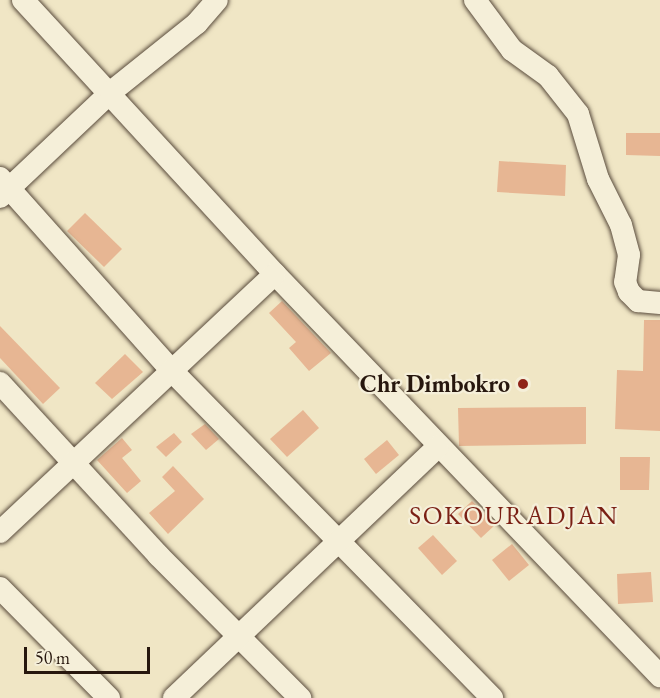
<!DOCTYPE html>
<html>
<head>
<meta charset="utf-8">
<style>
	body { margin:0 }
	#map { position:relative; width:660px; height:698px; overflow:hidden; background:#f0e6c5; font-family:"EB Garamond",serif }
	div>[style] { position:absolute }
	.building>* { inset:0; background:#e7b693 }
	.roads { filter:drop-shadow(0 0 2px #594b3c) drop-shadow(0 0 2px #594b3c) }
	.minor>* { height:22px; margin:-11px; padding:0 11px; transform-origin:11px; border-radius:11px; background:#f5efd9 }
	.dots>* { width:16px; height:16px; translate:-50% -50%; box-sizing:border-box; border:3px solid #f5efd9; border-radius:50% }
	span { translate:-50% -50%; white-space:nowrap; text-align:center; line-height:1.15; -webkit-text-stroke:4.5px #f5efd9; paint-order:stroke }
	.poi-label { font-size:24px; color:#27170e; font-weight:700 }
	.right { translate:-100% -50%; text-align:right }
	.neighbourhood-label { font-size:26px; color:#7a1f14; letter-spacing:1.5px }
	.scale { position:absolute; left:24px; top:647px; width:126px; height:27px; box-sizing:border-box; border:3px solid #27170e; border-top:0; padding-left:8px; font-size:18px; line-height:21px; white-space:nowrap; color:#27170e; -webkit-text-stroke:4px #f5efd9; paint-order:stroke }
</style>
</head>
<body>
<div id="map">
	<div class="building">
		<i style="clip-path:polygon(626px 133px,660px 133px,660px 156px,626px 155px)"></i>
		<i style="clip-path:polygon(499px 161px,566px 165px,565px 196px,497px 192px)"></i>
		<i style="clip-path:polygon(85px 213px,122px 249px,104px 267px,67px 231px)"></i>
		<i style="clip-path:polygon(282px 301px,331px 353px,309px 371px,289px 348px,296px 342px,269px 313px)"></i>
		<i style="clip-path:polygon(644px 320px,660px 320px,660px 431px,615px 429px,617px 370px,643px 371px)"></i>
		<i style="clip-path:polygon(0 326px,60px 388px,43px 404px,0 358px)"></i>
		<i style="clip-path:polygon(125px 354px,143px 372px,112px 399px,95px 383px)"></i>
		<i style="clip-path:polygon(586px 407px,586px 444px,459px 446px,458px 408px)"></i>
		<i style="clip-path:polygon(303px 410px,319px 428px,287px 457px,270px 439px)"></i>
		<i style="clip-path:polygon(205px 424px,219px 439px,206px 450px,191px 434px)"></i>
		<i style="clip-path:polygon(174px 433px,182px 442px,166px 457px,156px 447px)"></i>
		<i style="clip-path:polygon(122px 438px,132px 450px,122px 458px,141px 481px,127px 493px,97px 460px)"></i>
		<i style="clip-path:polygon(387px 440px,399px 455px,376px 474px,364px 459px)"></i>
		<i style="clip-path:polygon(620px 457px,650px 457px,649px 490px,620px 490px)"></i>
		<i style="clip-path:polygon(173px 466px,204px 499px,168px 534px,149px 513px,175px 491px,162px 477px)"></i>
		<i style="clip-path:polygon(472px 501px,495px 525px,481px 538px,458px 514px)"></i>
		<i style="clip-path:polygon(433px 535px,457px 561px,442px 575px,418px 548px)"></i>
		<i style="clip-path:polygon(512px 544px,529px 565px,509px 581px,492px 560px)"></i>
		<i style="clip-path:polygon(651px 572px,653px 602px,618px 604px,617px 574px)"></i>
	</div>
	<div class="roads">
		<div class="minor">
			<i style="left:23px;top:0;width:372px;rotate:47.4deg"></i>
			<i style="left:275px;top:274px;width:557px;rotate:46.24deg"></i>
			<i style="left:475px;top:0;width:62px;rotate:53.5deg"></i>
			<i style="left:512px;top:50px;width:44px;rotate:35.8deg"></i>
			<i style="left:548px;top:76px;width:48px;rotate:51.7deg"></i>
			<i style="left:578px;top:114px;width:68px;rotate:72.9deg"></i>
			<i style="left:598px;top:179px;width:51px;rotate:63.4deg"></i>
			<i style="left:621px;top:225px;width:31px;rotate:75deg"></i>
			<i style="left:629px;top:255px;width:27px;rotate:98deg"></i>
			<i style="left:625px;top:282px;width:11px;rotate:68deg"></i>
			<i style="left:629px;top:292px;width:13px;rotate:45deg"></i>
			<i style="left:638px;top:301px;width:22px;rotate:5deg"></i>
			<i style="left:0;top:178px;width:257px;rotate:48.3deg"></i>
			<i style="left:171px;top:370px;width:459px;rotate:45.6deg"></i>
			<i style="left:0;top:197px;width:153px;rotate:-43.4deg"></i>
			<i style="left:111px;top:92px;width:110px;rotate:-38.7deg"></i>
			<i style="left:197px;top:23px;width:30px;rotate:-49deg"></i>
			<i style="left:0;top:383px;width:234px;rotate:47.4deg"></i>
			<i style="left:158px;top:555px;width:202px;rotate:45.2deg"></i>
			<i style="left:0;top:532px;width:377px;rotate:-43.2deg"></i>
			<i style="left:0;top:588px;width:155px;rotate:45.3deg"></i>
			<i style="left:174px;top:698px;width:364px;rotate:-43.6deg"></i>
		</div>
	</div>
	<div class="dots">
		<i style="left:523px;top:384px;background:#8f2418"></i>
	</div>
	<div class="poi-label">
		<span class="right" style="left:510px;top:384px">Chr Dimbokro</span>
	</div>
	<div class="neighbourhood-label">
		<span style="left:514px;top:516px">SOKOURADJAN</span>
	</div>
	<div class="scale">50 m</div>
</div>
</body>
</html>
